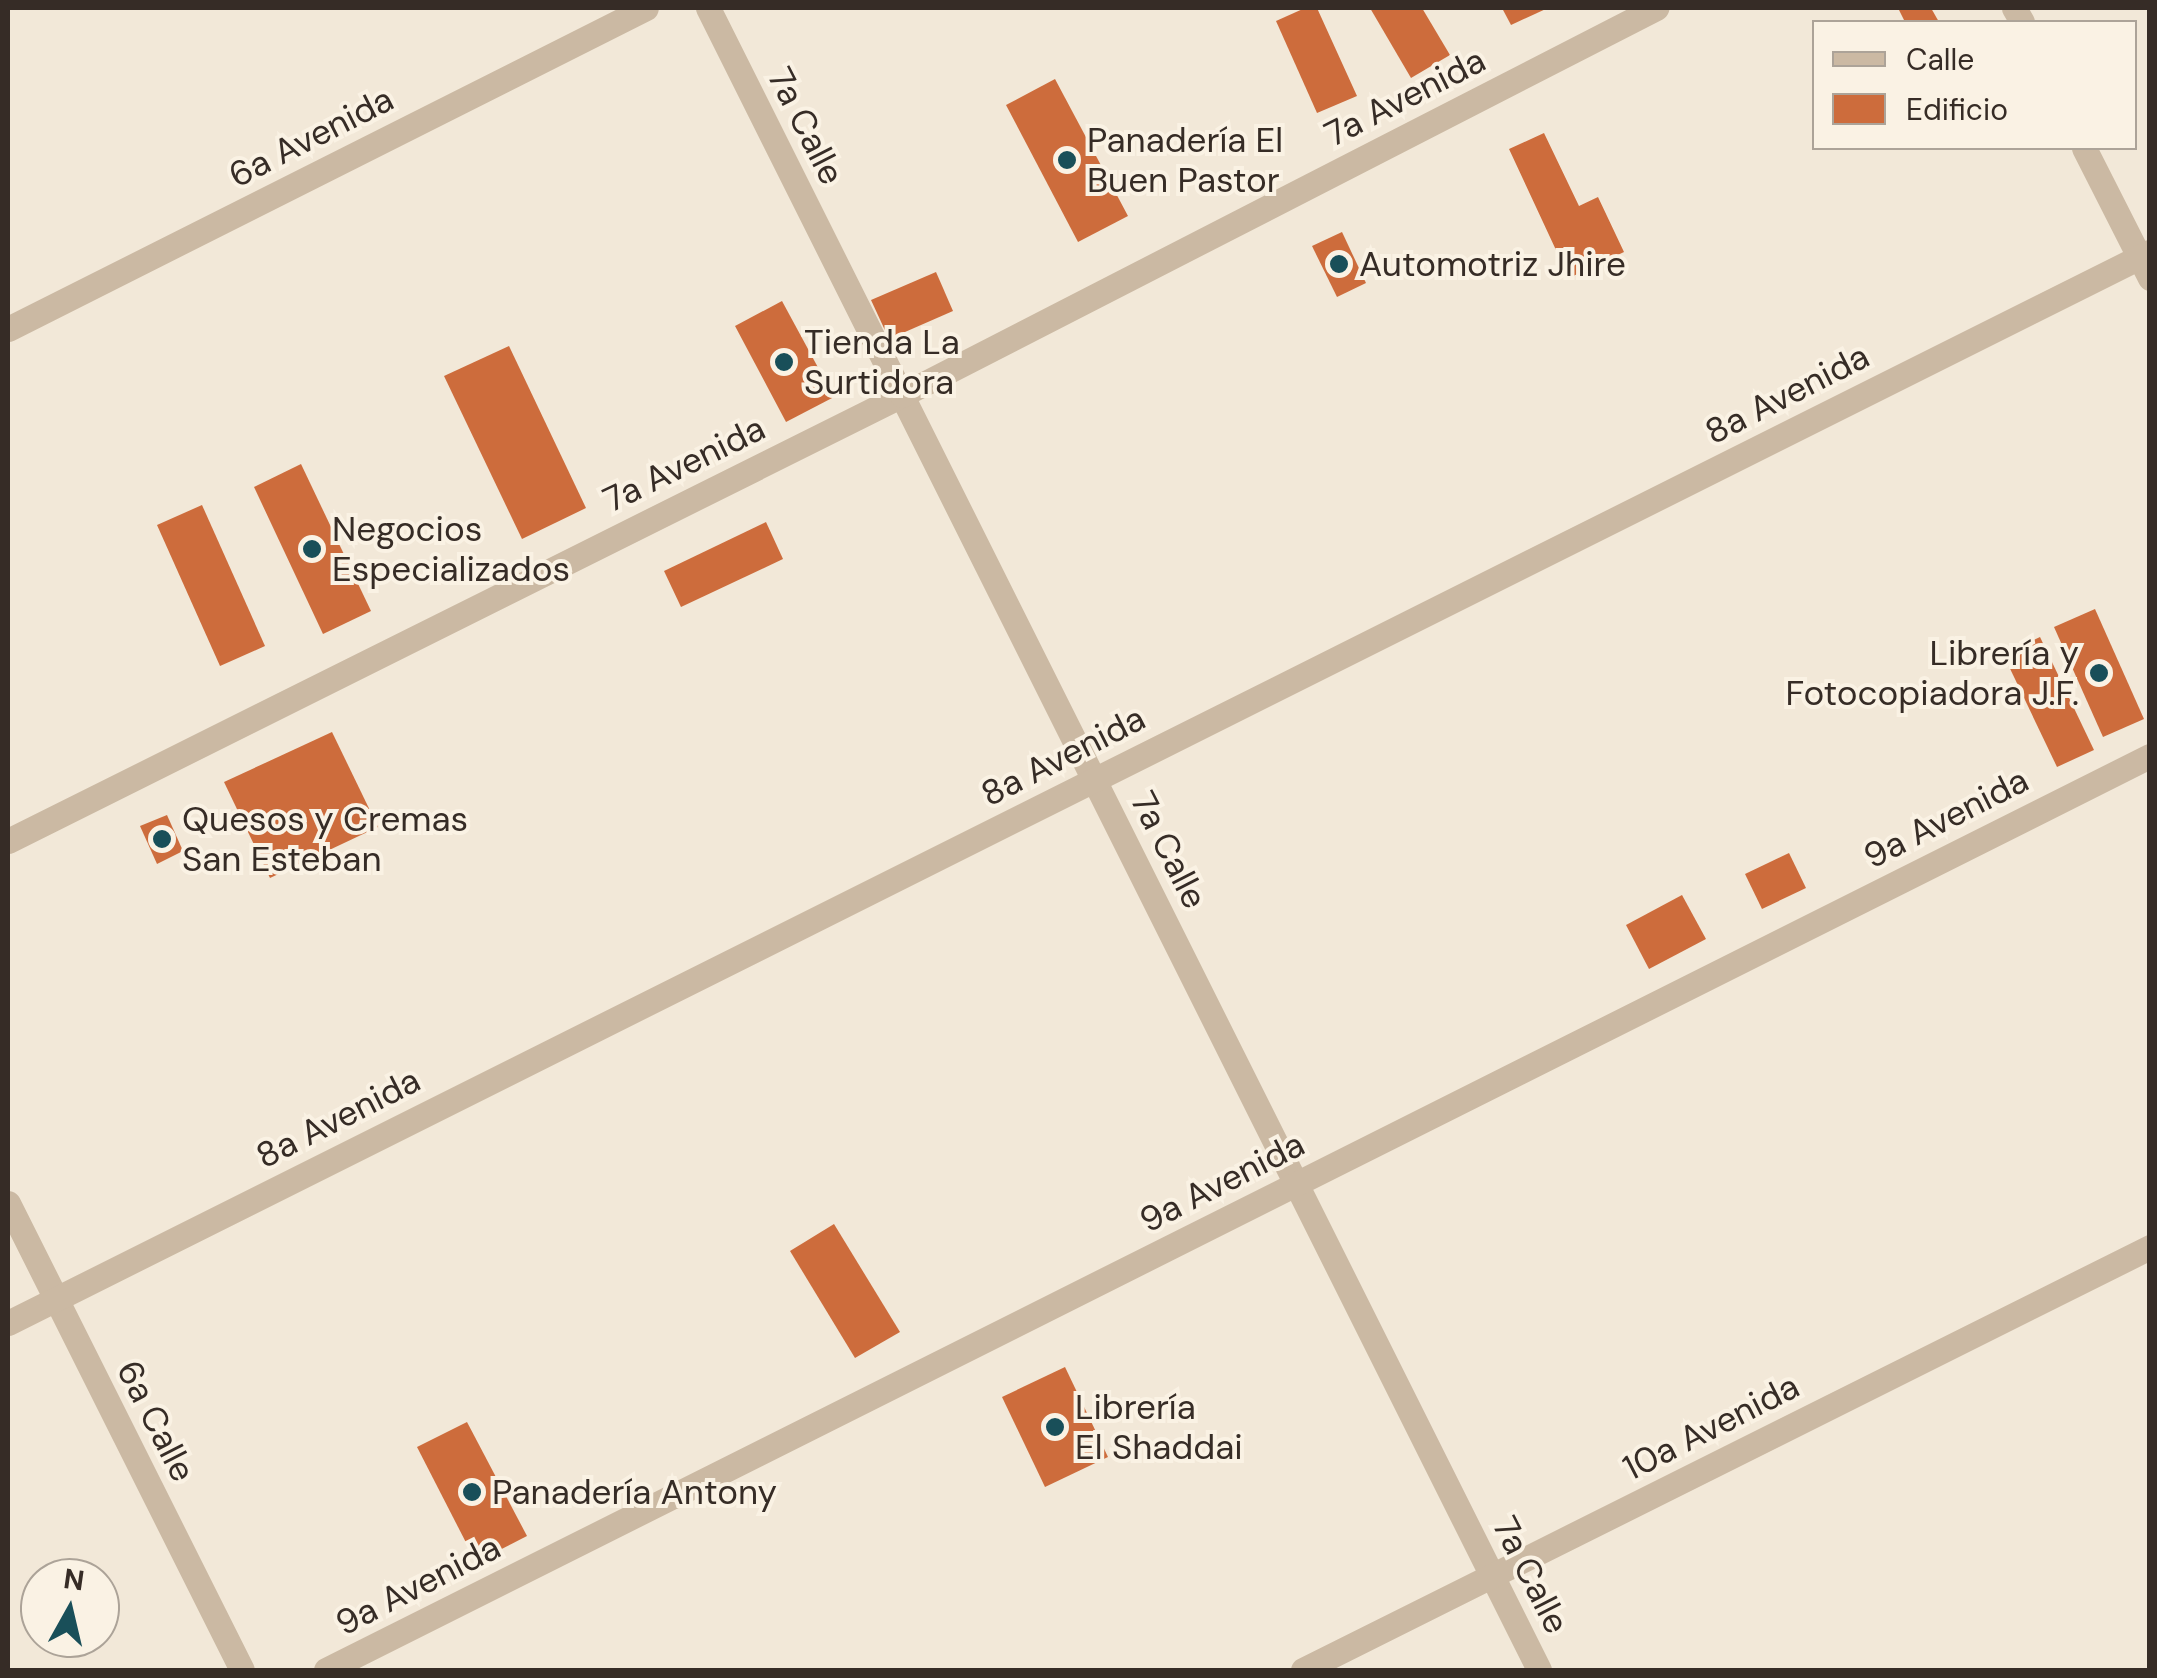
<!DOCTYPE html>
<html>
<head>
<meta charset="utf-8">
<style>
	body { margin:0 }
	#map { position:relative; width:2157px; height:1678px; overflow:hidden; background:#f2e8d8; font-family:"DM Sans",sans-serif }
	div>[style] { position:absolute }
	.building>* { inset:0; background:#cd6c3c }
	.street>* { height:25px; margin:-12.5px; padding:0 12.5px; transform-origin:12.5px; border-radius:12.5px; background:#cbb9a3 }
	.dots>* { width:28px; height:28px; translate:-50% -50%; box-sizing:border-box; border:5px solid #faf2e4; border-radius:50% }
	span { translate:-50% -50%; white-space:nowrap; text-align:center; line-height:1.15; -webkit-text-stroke:8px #faf2e4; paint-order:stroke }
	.street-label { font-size:35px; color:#362c26 }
	.poi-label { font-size:35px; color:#362c26 }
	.left { translate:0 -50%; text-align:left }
	.right { translate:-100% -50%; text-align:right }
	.frame { position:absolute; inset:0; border:10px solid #362c26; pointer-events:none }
	.legend { position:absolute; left:1812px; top:20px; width:325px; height:130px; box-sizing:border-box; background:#faf2e4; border:2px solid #aca398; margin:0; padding:12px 18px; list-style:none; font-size:30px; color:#362c26 }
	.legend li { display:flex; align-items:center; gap:20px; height:50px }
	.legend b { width:50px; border:2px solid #aca398 }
	.north { position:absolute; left:20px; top:1558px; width:100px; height:100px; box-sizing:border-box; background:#faf2e4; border:2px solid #aca398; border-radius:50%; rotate:8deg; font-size:28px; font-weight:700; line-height:40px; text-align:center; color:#362c26 }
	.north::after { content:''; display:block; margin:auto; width:35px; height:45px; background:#194f59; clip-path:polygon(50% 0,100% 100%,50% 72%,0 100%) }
</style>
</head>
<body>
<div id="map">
	<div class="building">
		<i style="clip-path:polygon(1305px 8px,1317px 8px,1357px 96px,1317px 113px,1276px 21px)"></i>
		<i style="clip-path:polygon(1370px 8px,1422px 8px,1450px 55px,1411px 78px)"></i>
		<i style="clip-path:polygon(1502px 8px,1548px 8px,1511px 25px)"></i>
		<i style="clip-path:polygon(1898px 8px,1931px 8px,1939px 22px,1905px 22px)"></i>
		<i style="clip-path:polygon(1055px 79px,1128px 216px,1078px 242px,1006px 105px)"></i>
		<i style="clip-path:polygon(1544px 133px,1579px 206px,1598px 197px,1624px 252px,1569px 278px,1509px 149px)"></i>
		<i style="clip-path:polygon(1342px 232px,1366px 283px,1337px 297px,1312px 246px)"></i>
		<i style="clip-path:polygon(936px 272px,953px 311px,889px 339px,871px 300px)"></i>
		<i style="clip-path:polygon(782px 301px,834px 397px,786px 422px,735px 326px)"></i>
		<i style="clip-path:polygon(509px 346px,586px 508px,522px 539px,444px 376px)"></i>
		<i style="clip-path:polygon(301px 464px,371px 611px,323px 634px,254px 487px)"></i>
		<i style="clip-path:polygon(202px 505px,265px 646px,220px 666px,157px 525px)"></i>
		<i style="clip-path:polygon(766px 522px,783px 559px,681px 607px,664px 571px)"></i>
		<i style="clip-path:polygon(2095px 609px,2144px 719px,2103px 737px,2054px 627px)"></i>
		<i style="clip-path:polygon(2040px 637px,2094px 750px,2057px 767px,2003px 654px)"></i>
		<i style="clip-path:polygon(332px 732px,378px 827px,270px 878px,224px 782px)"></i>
		<i style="clip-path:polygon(167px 815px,183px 851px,157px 864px,140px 826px)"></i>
		<i style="clip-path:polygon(1789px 853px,1806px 888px,1762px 909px,1745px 874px)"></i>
		<i style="clip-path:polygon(1682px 895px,1706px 939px,1649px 969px,1626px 925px)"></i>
		<i style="clip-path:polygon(834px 1224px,900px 1332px,855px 1358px,790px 1251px)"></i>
		<i style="clip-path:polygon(1065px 1367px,1108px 1457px,1045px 1487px,1002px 1397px)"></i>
		<i style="clip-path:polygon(467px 1422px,527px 1536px,476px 1562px,417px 1447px)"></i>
	</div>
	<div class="street">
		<i style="left:708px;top:8px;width:1858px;rotate:63.43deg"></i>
		<i style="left:2014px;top:8px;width:16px;rotate:60deg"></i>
		<i style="left:2084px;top:148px;width:146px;rotate:63.1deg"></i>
		<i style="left:8px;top:329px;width:714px;rotate:-26.71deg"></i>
		<i style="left:8px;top:841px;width:999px;rotate:-26.51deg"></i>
		<i style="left:902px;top:395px;width:848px;rotate:-27.17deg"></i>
		<i style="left:8px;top:1203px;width:522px;rotate:63.39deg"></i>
		<i style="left:8px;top:1323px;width:2395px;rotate:-26.57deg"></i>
		<i style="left:326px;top:1670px;width:2040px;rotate:-26.62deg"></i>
		<i style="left:1303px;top:1670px;width:947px;rotate:-26.54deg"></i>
	</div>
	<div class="dots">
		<i style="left:1067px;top:160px;background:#194f59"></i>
		<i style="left:1339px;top:264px;background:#194f59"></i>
		<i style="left:784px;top:362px;background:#194f59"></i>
		<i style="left:312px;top:549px;background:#194f59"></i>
		<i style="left:2099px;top:673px;background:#194f59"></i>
		<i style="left:162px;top:839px;background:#194f59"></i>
		<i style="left:1055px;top:1427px;background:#194f59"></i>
		<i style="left:472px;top:1492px;background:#194f59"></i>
	</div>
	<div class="street-label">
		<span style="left:1405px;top:97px;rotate:-27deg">7a Avenida</span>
		<span style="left:806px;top:126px;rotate:63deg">7a Calle</span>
		<span style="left:311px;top:137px;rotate:-27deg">6a Avenida</span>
		<span style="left:1787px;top:394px;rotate:-27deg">8a Avenida</span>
		<span style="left:684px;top:464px;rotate:-26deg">7a Avenida</span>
		<span style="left:1063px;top:756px;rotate:-27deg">8a Avenida</span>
		<span style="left:1946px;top:818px;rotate:-27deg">9a Avenida</span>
		<span style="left:1169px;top:850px;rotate:63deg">7a Calle</span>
		<span style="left:338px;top:1118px;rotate:-27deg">8a Avenida</span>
		<span style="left:1222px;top:1182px;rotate:-27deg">9a Avenida</span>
		<span style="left:156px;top:1421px;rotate:63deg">6a Calle</span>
		<span style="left:1711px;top:1427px;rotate:-27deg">10a Avenida</span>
		<span style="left:1531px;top:1575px;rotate:63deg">7a Calle</span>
		<span style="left:418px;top:1585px;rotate:-27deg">9a Avenida</span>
	</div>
	<div class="poi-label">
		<span class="left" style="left:1087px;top:160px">Panadería El<br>Buen Pastor</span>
		<span class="left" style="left:1359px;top:264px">Automotriz Jhire</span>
		<span class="left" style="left:804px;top:362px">Tienda La<br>Surtidora</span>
		<span class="left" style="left:332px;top:549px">Negocios<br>Especializados</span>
		<span class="right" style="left:2079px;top:673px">Librería y<br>Fotocopiadora J.F.</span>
		<span class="left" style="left:182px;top:839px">Quesos y Cremas<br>San Esteban</span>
		<span class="left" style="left:1075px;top:1427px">Librería<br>El Shaddai</span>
		<span class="left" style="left:492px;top:1492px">Panadería Antony</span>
	</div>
	<div class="frame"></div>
	<ul class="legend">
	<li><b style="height:12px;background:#cbb9a3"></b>Calle</li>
	<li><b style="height:28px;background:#cd6c3c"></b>Edificio</li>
	</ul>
	<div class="north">N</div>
</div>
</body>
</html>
